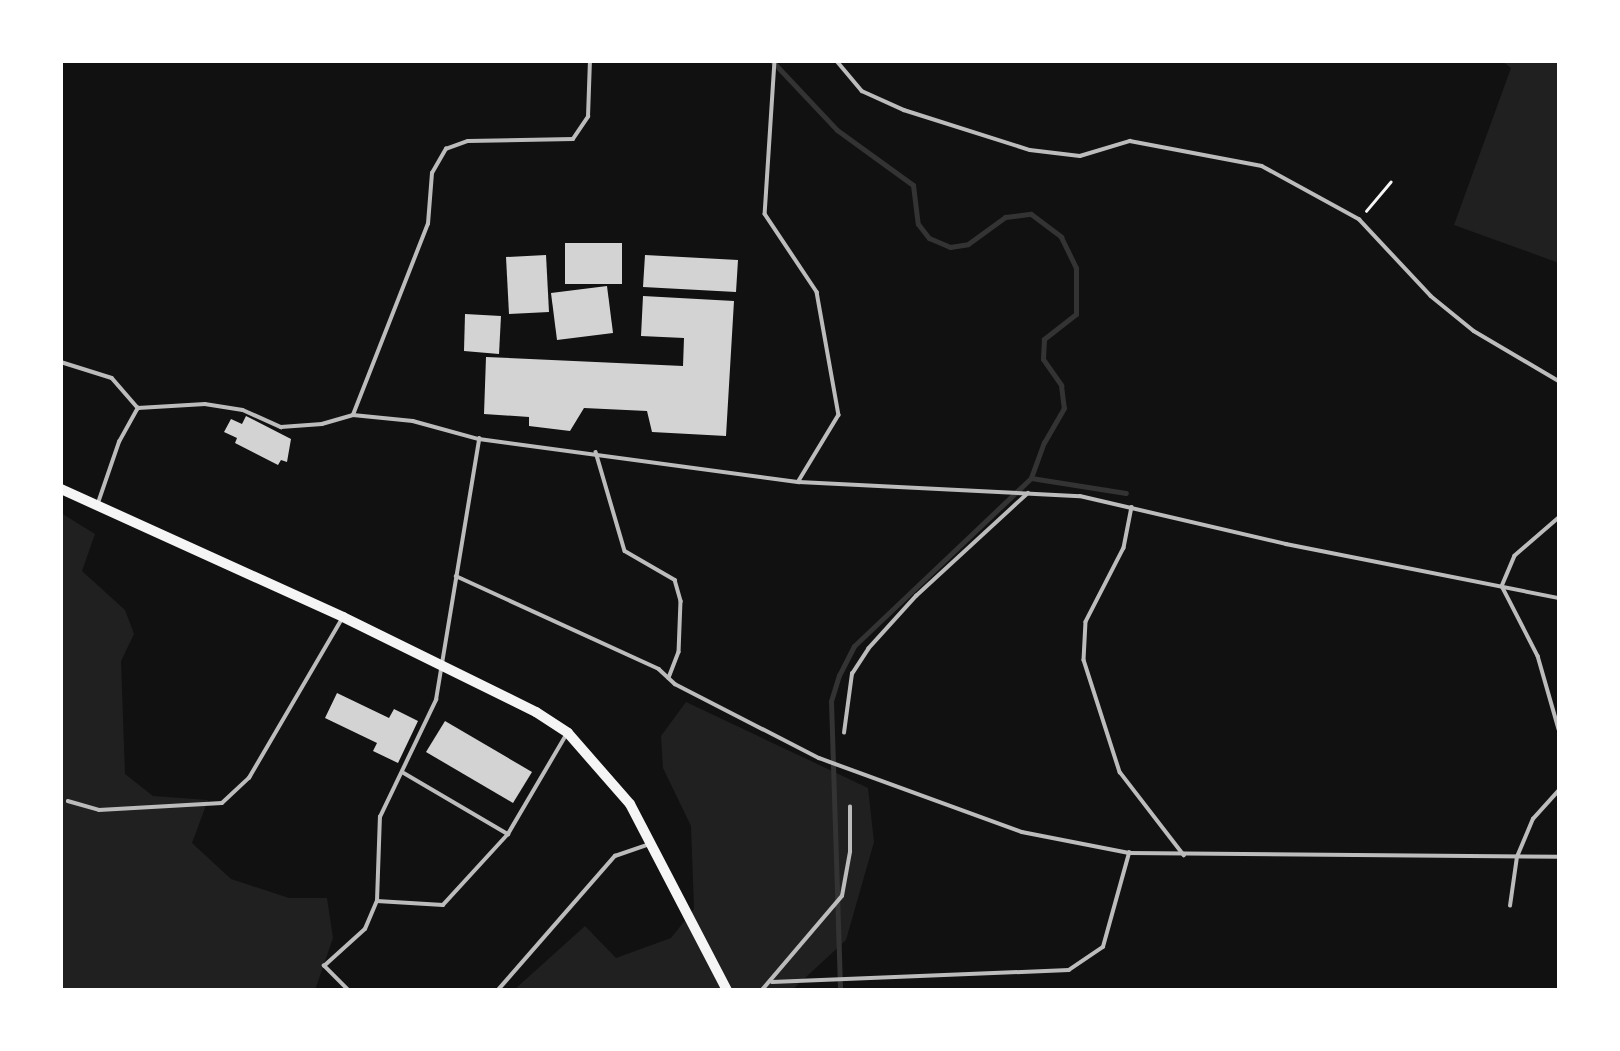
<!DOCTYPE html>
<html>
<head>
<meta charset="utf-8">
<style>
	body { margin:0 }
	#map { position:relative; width:1620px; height:1051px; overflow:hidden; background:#111; font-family:"PT Sans Narrow",sans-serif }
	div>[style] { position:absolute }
	.green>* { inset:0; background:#202020 }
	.stream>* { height:5px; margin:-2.5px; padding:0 2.5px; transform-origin:2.5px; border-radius:2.5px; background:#333 }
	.building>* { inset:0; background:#d3d3d3 }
	.path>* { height:2.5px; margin:-1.25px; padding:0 1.25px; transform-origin:1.25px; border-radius:1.25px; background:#f5f5f5 }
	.service>* { height:3.5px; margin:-1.75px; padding:0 1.75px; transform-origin:1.75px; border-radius:1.75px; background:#bcbcbc }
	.primary>* { height:10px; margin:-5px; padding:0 5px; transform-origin:5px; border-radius:5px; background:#f5f5f5 }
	span { translate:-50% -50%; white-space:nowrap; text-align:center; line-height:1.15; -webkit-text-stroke:5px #fff; paint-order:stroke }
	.frame { position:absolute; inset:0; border:63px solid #fff; pointer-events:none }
</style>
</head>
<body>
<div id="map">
	<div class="green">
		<i style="clip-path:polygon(1502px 61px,1559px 61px,1559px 263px,1454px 225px,1511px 68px)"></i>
		<i style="clip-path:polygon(61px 513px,95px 534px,82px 571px,125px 610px,134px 634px,121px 661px,125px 774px,153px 796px,208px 800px,192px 843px,231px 879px,289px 898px,327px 898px,333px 938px,315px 990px,61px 990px)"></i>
		<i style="clip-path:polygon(686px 702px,868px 788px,874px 842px,846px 940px,792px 990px,514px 990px,585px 926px,616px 958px,671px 938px,694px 909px,691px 826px,663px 768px,661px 736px)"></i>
	</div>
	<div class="stream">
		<i style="left:772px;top:61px;width:95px;rotate:46.7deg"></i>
		<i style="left:837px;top:130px;width:94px;rotate:35.9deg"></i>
		<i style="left:913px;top:185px;width:39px;rotate:83deg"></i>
		<i style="left:918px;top:224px;width:18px;rotate:52deg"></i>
		<i style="left:929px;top:238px;width:23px;rotate:23deg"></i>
		<i style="left:950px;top:247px;width:18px;rotate:-9deg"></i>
		<i style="left:968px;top:244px;width:46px;rotate:-36.1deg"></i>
		<i style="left:1005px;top:217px;width:26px;rotate:-7deg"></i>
		<i style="left:1031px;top:214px;width:38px;rotate:37deg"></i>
		<i style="left:1061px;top:237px;width:34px;rotate:64deg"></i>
		<i style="left:1076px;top:268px;width:46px;rotate:90deg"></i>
		<i style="left:1076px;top:314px;width:41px;rotate:142deg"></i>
		<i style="left:1044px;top:339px;width:20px;rotate:93deg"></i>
		<i style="left:1043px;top:359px;width:32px;rotate:55deg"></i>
		<i style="left:1061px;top:385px;width:23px;rotate:83deg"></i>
		<i style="left:1064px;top:408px;width:39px;rotate:120deg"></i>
		<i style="left:1044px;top:442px;width:38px;rotate:110deg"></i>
		<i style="left:1031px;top:478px;width:244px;rotate:136.5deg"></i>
		<i style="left:854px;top:646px;width:33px;rotate:117deg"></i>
		<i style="left:839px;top:675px;width:27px;rotate:107deg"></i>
		<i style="left:831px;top:701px;width:289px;rotate:88.2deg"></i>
		<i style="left:1031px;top:478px;width:96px;rotate:9deg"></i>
	</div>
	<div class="building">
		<i style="clip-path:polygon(565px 243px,622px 243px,622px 284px,565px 284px)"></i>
		<i style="clip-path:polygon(546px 255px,549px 312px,509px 314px,506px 257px)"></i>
		<i style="clip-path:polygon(645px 255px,738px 260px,736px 292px,643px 287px)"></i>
		<i style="clip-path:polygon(607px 286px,613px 333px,557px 340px,551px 293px)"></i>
		<i style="clip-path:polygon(643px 296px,734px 301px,726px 436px,652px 432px,647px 411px,584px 408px,570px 431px,529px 426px,529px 417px,484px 414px,486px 357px,683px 366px,684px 338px,641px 336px)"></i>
		<i style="clip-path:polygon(465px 314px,501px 316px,499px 354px,464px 351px)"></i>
		<i style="clip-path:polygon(246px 416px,291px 439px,287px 462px,281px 460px,278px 465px,235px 443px,237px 438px,224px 432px,231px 419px,242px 424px)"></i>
		<i style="clip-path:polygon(337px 693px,389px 718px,394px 709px,418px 721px,398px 763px,373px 751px,377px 743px,325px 718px)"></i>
		<i style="clip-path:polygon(445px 721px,532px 772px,513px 803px,426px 752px)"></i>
	</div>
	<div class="path">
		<i style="left:1366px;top:211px;width:38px;rotate:-50deg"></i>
	</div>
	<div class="service">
		<i style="left:775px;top:61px;width:153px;rotate:93.7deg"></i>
		<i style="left:765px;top:214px;width:94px;rotate:56.3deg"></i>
		<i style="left:817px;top:292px;width:125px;rotate:79.9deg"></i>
		<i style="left:839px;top:415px;width:77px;rotate:121.2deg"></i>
		<i style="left:837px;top:61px;width:39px;rotate:50deg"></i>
		<i style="left:862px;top:91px;width:46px;rotate:24.3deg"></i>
		<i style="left:904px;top:110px;width:132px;rotate:17.6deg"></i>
		<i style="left:1030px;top:150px;width:50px;rotate:6.8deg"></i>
		<i style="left:1080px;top:156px;width:52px;rotate:-16.7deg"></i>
		<i style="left:1130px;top:141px;width:134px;rotate:10.7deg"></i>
		<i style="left:1262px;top:166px;width:111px;rotate:28.7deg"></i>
		<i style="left:1359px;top:219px;width:105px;rotate:46.9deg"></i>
		<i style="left:1431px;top:296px;width:55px;rotate:39.1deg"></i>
		<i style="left:1474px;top:331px;width:99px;rotate:30.5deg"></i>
		<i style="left:61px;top:362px;width:53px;rotate:17.4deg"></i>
		<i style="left:112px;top:378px;width:40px;rotate:49deg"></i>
		<i style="left:353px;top:415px;width:205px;rotate:-68.6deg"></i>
		<i style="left:428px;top:224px;width:51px;rotate:-85.5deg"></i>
		<i style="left:432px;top:173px;width:28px;rotate:-60deg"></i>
		<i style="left:446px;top:149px;width:23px;rotate:-20deg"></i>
		<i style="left:468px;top:141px;width:105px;rotate:-1.1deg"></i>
		<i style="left:573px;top:139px;width:27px;rotate:-56deg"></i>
		<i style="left:588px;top:117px;width:56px;rotate:-88deg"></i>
		<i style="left:596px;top:452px;width:103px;rotate:73.7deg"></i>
		<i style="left:625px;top:551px;width:58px;rotate:30.1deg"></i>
		<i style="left:675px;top:580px;width:22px;rotate:74deg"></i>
		<i style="left:681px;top:601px;width:51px;rotate:92.2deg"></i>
		<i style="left:679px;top:652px;width:28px;rotate:111deg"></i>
		<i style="left:98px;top:503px;width:65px;rotate:-71deg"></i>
		<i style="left:119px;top:442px;width:39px;rotate:-61deg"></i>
		<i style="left:138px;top:408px;width:67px;rotate:-3.4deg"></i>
		<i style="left:205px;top:404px;width:38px;rotate:9deg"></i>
		<i style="left:243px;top:410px;width:42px;rotate:24.1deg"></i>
		<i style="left:281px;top:427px;width:41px;rotate:-4.2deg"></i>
		<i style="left:322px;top:424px;width:32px;rotate:-16deg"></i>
		<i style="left:353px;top:415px;width:60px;rotate:5.7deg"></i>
		<i style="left:413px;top:421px;width:68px;rotate:15.3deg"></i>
		<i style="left:479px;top:439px;width:323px;rotate:7.7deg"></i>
		<i style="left:799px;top:482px;width:281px;rotate:2.9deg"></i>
		<i style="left:1080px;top:496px;width:212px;rotate:13.1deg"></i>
		<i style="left:1286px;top:544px;width:278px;rotate:11.2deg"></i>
		<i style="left:1132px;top:507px;width:42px;rotate:101deg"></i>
		<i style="left:1124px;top:548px;width:83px;rotate:117.2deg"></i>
		<i style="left:1086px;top:622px;width:38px;rotate:93deg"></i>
		<i style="left:1084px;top:660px;width:118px;rotate:72.2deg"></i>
		<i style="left:1120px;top:772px;width:105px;rotate:52.4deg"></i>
		<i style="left:1559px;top:518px;width:58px;rotate:139.2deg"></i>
		<i style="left:1515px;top:556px;width:33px;rotate:113deg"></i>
		<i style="left:1502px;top:586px;width:79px;rotate:62.8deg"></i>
		<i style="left:1538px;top:656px;width:76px;rotate:74deg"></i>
		<i style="left:456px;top:576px;width:223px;rotate:24.6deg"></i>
		<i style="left:659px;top:669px;width:22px;rotate:43deg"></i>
		<i style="left:675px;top:684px;width:162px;rotate:27.2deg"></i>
		<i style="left:819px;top:758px;width:216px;rotate:20deg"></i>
		<i style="left:1022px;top:832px;width:109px;rotate:11.1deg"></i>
		<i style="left:1129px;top:853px;width:430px;rotate:0.5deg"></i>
		<i style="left:844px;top:733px;width:60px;rotate:-82.3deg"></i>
		<i style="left:852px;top:674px;width:30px;rotate:-57deg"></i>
		<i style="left:868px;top:649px;width:72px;rotate:-47.8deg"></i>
		<i style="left:916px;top:596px;width:152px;rotate:-42.6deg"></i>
		<i style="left:404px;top:773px;width:121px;rotate:30.4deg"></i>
		<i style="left:68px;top:801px;width:32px;rotate:16deg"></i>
		<i style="left:99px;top:810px;width:123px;rotate:-3.3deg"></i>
		<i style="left:222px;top:803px;width:37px;rotate:-43deg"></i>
		<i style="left:249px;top:778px;width:184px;rotate:-59.7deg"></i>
		<i style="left:377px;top:901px;width:66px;rotate:3.5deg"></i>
		<i style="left:443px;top:905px;width:96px;rotate:-47.5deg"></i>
		<i style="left:508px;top:834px;width:115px;rotate:-59.6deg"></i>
		<i style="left:1510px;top:906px;width:49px;rotate:-81.9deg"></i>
		<i style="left:1517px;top:857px;width:41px;rotate:-67.2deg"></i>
		<i style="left:1533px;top:819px;width:39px;rotate:-48deg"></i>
		<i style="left:772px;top:982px;width:297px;rotate:-2.3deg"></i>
		<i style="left:1069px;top:970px;width:41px;rotate:-34.1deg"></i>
		<i style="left:1103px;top:947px;width:98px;rotate:-74.5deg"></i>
		<i style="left:348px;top:990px;width:34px;rotate:-135deg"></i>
		<i style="left:324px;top:966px;width:55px;rotate:-42.1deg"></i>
		<i style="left:365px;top:929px;width:30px;rotate:-67deg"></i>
		<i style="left:377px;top:901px;width:84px;rotate:-88deg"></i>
		<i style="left:380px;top:817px;width:130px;rotate:-64.4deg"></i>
		<i style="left:436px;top:700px;width:265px;rotate:-80.6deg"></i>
		<i style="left:498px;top:990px;width:178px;rotate:-48.9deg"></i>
		<i style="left:615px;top:856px;width:36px;rotate:-19deg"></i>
		<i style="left:762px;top:990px;width:123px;rotate:-49.6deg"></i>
		<i style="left:842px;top:896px;width:45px;rotate:-79.7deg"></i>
		<i style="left:850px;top:852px;width:45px;rotate:-90deg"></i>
	</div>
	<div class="primary">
		<i style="left:61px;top:489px;width:310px;rotate:24.4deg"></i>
		<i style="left:343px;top:617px;width:215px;rotate:26.2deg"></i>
		<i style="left:536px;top:712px;width:38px;rotate:33deg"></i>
		<i style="left:568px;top:733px;width:94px;rotate:48.9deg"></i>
		<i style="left:630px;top:804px;width:210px;rotate:62.5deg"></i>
	</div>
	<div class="frame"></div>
</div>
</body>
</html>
